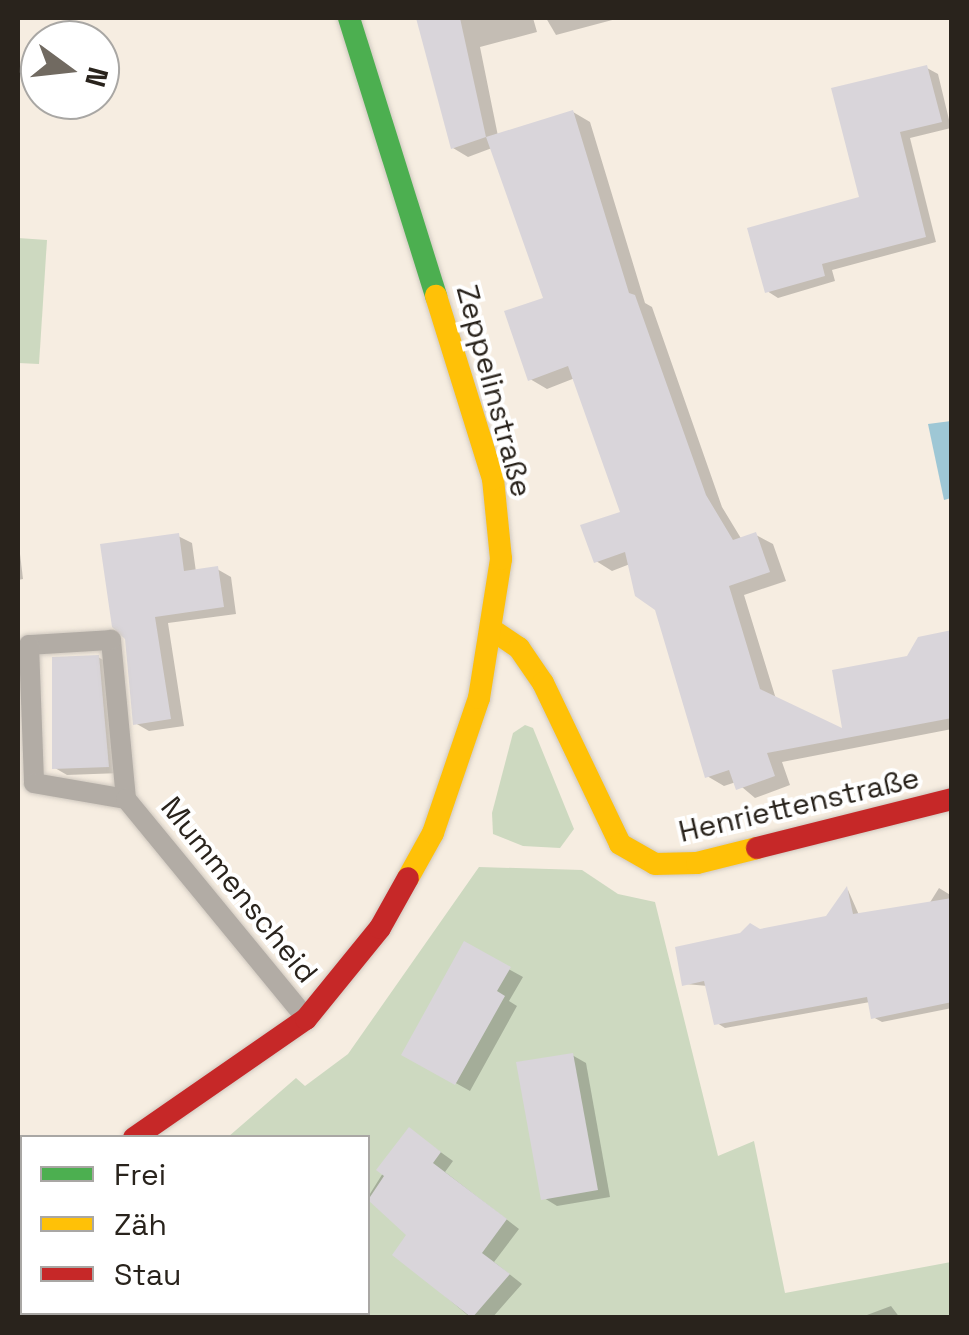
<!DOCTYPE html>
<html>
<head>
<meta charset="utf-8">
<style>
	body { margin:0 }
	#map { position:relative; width:969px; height:1335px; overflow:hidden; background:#f6ede1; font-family:"Space Grotesk",sans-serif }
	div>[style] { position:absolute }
	.green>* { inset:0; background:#cdd9c0 }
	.water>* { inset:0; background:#9ec7d5 }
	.shadow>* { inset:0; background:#0003 }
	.building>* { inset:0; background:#d9d5da }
	.roads { filter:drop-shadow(0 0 2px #cfc8bf) drop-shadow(0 0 2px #cfc8bf) }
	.lane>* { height:20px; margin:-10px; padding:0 10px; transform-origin:10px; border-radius:10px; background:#b2aca5 }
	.fast>* { height:22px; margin:-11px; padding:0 11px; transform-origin:11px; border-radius:11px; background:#4caf50 }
	.slow>* { height:22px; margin:-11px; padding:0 11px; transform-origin:11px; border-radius:11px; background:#ffc107 }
	.jam>* { height:22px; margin:-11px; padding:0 11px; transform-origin:11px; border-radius:11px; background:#c62828 }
	span { translate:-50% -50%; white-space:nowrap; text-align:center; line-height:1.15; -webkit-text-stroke:8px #fff; paint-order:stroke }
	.street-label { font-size:30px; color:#29231c }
	.frame { position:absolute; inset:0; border:20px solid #29231c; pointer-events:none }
	.legend { position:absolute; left:20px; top:1135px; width:350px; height:180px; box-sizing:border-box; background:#fff; border:2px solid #a9a7a4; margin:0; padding:12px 18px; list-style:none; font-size:30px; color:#29231c }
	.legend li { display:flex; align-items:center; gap:20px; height:50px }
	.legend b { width:50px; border:2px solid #a9a7a4 }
	.north { position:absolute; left:20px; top:20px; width:100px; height:100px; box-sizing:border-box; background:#fff; border:2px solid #a9a7a4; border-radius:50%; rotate:105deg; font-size:28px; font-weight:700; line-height:40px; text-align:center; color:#29231c }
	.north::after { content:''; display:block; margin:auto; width:35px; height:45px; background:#716a61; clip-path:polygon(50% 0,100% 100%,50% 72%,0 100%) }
</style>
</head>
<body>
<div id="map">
	<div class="green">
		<i style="clip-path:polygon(18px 238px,47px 240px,39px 364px,18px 363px)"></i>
		<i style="clip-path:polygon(525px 725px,533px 728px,574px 829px,560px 848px,523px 846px,493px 834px,492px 813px,513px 733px)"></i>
		<i style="clip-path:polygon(479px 867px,582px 870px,618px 894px,655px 902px,718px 1156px,754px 1141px,785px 1293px,951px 1262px,951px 1317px,18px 1317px,22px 1226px,22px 1312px,368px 1312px,368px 1138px,228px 1137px,296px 1078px,305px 1086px,348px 1054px)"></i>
	</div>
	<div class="water">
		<i style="clip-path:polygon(951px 421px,951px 498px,944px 500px,928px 424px)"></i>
	</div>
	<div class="shadow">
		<i style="clip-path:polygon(419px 18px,533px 18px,537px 32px,480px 47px,498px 136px,573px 112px,590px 122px,645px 303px,652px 307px,722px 507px,742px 540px,756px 535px,773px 544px,786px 581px,744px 595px,776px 699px,846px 732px,908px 659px,952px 632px,952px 729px,782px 762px,790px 785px,755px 798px,736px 782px,724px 786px,707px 776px,657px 608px,630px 564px,612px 571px,596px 561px,623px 513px,575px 378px,547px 389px,530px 379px,547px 300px,492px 148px,468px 157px,453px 148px)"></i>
		<i style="clip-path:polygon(546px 18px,616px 18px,616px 19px,556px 35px)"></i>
		<i style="clip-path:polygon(927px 68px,938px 74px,951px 128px,910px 138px,936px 242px,832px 270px,835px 281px,778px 298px,767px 291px,862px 199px)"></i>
		<i style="clip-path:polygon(178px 536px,192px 543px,196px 572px,217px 569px,231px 577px,236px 614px,168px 623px,184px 726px,149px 731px,135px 723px,127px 638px)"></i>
		<i style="clip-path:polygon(18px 537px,23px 579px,18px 580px)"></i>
		<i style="clip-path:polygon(98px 657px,110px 664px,121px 773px,67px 775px,55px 768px)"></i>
		<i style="clip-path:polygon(939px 888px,952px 896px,952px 1008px,882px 1022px,873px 1017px,870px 1002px,725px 1028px,717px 1023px,708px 986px,685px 984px,760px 931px,827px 918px,848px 890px,859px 915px,929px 904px)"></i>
		<i style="clip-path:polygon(465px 945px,523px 977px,509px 1001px,517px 1006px,470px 1091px,404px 1054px)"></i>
		<i style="clip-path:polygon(572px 1055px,586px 1063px,610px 1197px,557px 1206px,544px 1198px)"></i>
		<i style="clip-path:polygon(410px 1130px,453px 1161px,445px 1172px,519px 1229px,494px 1262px,522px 1284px,492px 1318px,471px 1318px,395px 1254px,409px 1235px,368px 1197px)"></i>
		<i style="clip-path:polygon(891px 1306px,900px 1318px,859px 1318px)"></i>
	</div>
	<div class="building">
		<i style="clip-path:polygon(416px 18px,460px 18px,486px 137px,451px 149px)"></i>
		<i style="clip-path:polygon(927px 65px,942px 122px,900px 132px,926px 237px,822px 264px,825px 276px,765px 293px,747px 228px,859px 197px,831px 88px)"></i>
		<i style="clip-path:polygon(573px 110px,629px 293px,635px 295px,706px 495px,733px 540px,756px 532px,770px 572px,729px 586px,760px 689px,842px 728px,832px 670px,907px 656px,918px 637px,952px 630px,952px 718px,767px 753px,775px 776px,736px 790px,729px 770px,705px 778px,655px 610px,635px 596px,625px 552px,594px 563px,580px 525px,620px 512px,568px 366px,528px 381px,504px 311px,543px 298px,486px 137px)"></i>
		<i style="clip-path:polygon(179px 533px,184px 571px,218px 566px,224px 607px,155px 617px,171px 719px,133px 725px,125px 639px,112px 627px,100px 544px)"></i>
		<i style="clip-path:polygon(99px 655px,109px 767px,52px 769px,52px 657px)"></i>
		<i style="clip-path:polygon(847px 886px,853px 914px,952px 898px,952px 1002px,871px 1019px,867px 997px,714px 1025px,704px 981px,682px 986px,675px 947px,740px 933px,750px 923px,760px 929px,826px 916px)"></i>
		<i style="clip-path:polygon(464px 941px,511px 967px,497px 991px,505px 996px,455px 1085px,401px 1055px)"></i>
		<i style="clip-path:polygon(573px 1053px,598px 1190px,541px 1200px,516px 1062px)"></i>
		<i style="clip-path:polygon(409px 1127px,441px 1152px,433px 1163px,507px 1219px,482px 1253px,510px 1274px,472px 1318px,392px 1255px,406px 1235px,368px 1200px,384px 1176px,376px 1170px)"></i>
	</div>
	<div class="roads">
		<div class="lane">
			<i style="left:126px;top:799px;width:160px;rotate:-95.4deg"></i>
			<i style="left:111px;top:640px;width:82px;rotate:176.5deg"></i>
			<i style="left:29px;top:645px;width:138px;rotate:87.9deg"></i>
			<i style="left:34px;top:783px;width:93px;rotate:9.9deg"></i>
			<i style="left:126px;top:799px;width:282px;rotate:50.6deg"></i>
		</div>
		<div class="fast">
			<i style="left:349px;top:18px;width:291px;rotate:72.6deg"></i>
		</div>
		<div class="slow">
			<i style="left:491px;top:629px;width:34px;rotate:34deg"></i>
			<i style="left:519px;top:648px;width:42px;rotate:55.6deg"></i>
			<i style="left:543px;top:683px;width:178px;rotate:64.4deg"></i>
			<i style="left:620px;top:844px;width:40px;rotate:29.7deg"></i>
			<i style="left:655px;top:864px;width:42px;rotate:-1.4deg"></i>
			<i style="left:697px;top:863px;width:62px;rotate:-14deg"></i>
			<i style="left:408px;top:878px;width:51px;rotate:-60.9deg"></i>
			<i style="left:433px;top:833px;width:143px;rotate:-71.2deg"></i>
			<i style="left:479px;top:698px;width:141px;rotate:-81deg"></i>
			<i style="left:501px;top:559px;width:80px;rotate:-95.7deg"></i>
			<i style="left:493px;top:479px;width:192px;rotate:-107.3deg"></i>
			<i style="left:18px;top:1178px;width:4px;rotate:-14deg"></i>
		</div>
		<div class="jam">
			<i style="left:757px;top:848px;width:201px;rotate:-14.1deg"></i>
			<i style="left:134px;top:1138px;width:209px;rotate:-34.7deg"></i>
			<i style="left:306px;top:1019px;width:117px;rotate:-50.9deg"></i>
			<i style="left:380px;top:928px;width:57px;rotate:-60.8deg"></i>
		</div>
	</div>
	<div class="street-label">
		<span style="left:494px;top:391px;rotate:75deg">Zeppelinstraße</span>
		<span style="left:799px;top:805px;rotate:-13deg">Henriettenstraße</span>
		<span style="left:239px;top:890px;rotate:51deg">Mummenscheid</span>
	</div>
	<div class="frame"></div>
	<ul class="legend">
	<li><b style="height:12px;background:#4caf50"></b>Frei</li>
	<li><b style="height:12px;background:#ffc107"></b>Zäh</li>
	<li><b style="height:12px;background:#c62828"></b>Stau</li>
	</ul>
	<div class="north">N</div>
</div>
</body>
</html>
